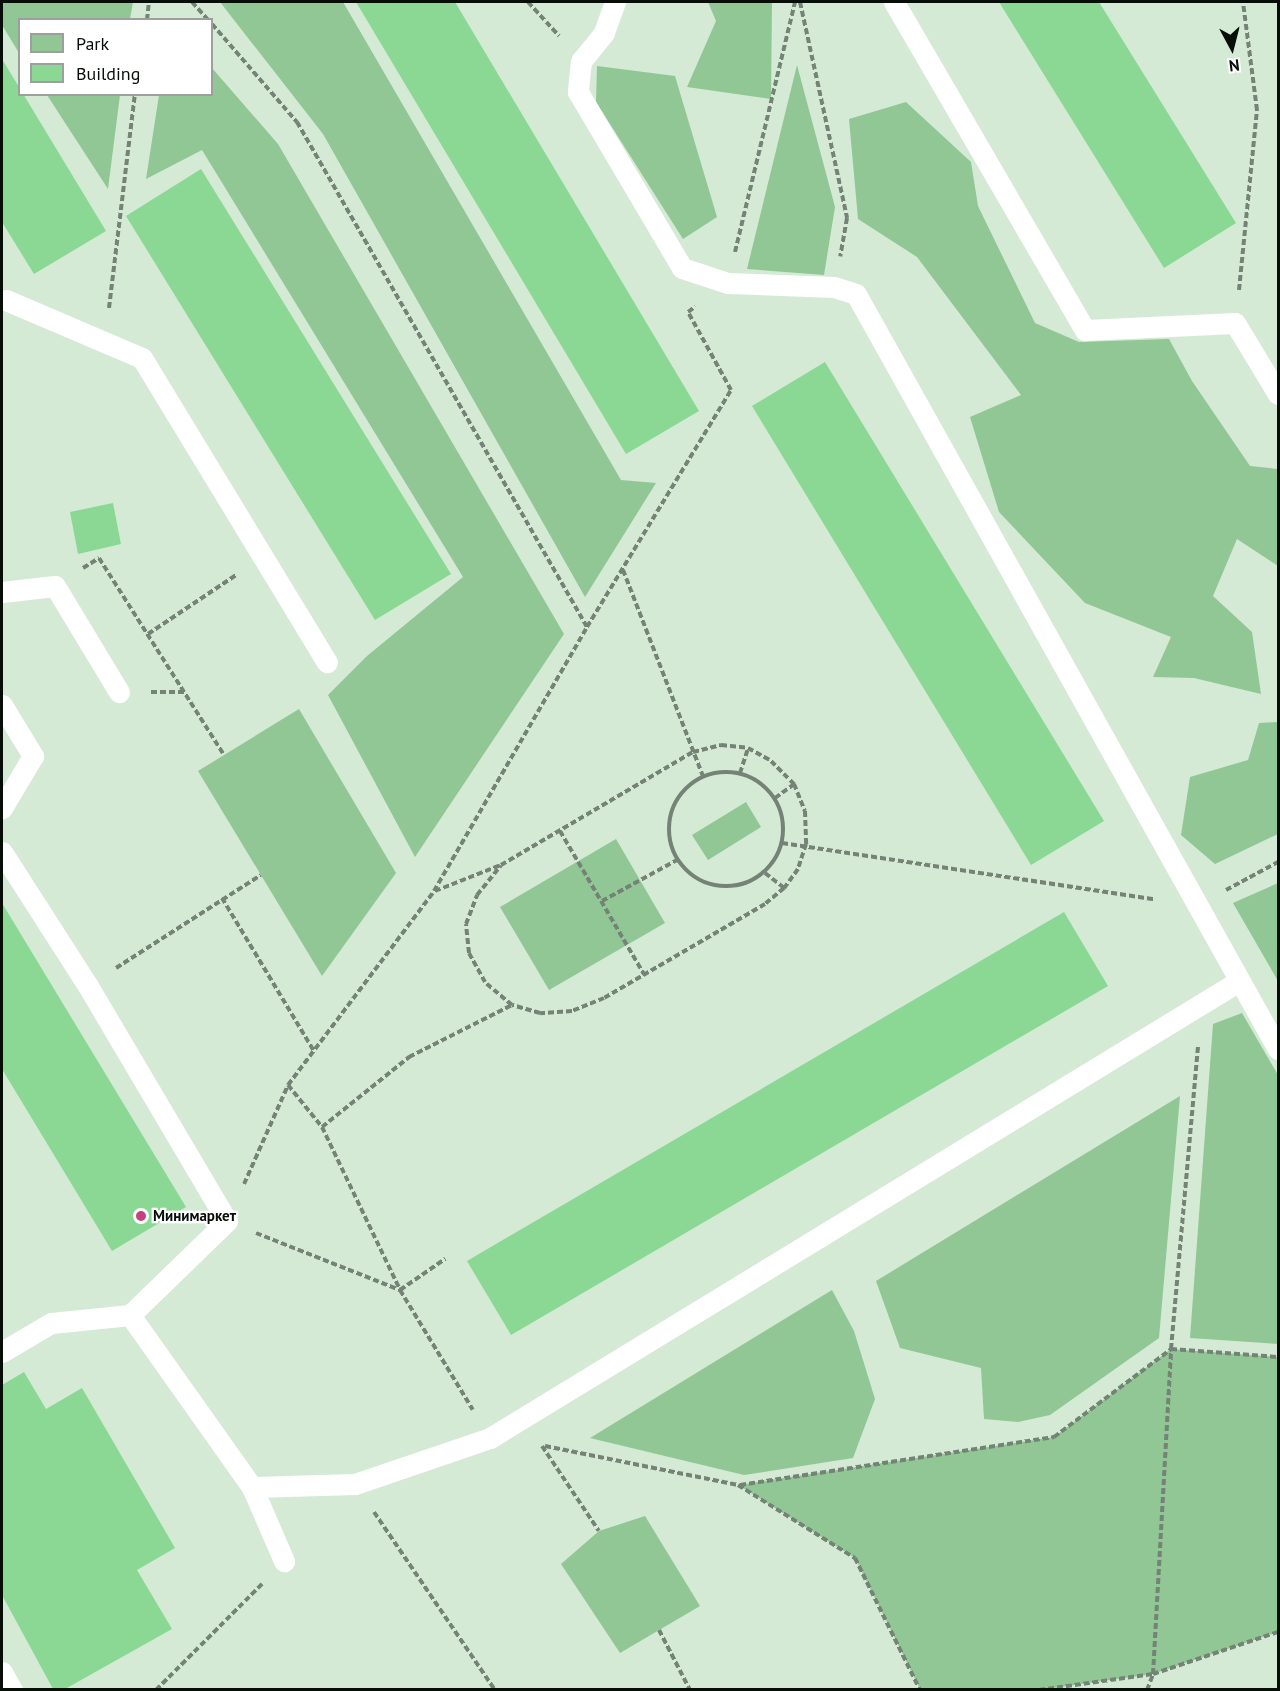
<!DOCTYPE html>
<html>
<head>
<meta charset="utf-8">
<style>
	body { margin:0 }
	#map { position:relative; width:1280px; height:1691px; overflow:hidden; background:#d4ead5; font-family:"PT Sans",sans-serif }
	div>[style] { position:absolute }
	.green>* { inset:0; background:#90c795 }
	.building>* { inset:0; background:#8ad893 }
	.path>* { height:4px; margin-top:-2px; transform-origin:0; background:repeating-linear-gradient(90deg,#748375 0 6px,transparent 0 9px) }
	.path>.ring { margin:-2px; padding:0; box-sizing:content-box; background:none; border:4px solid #748375; border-radius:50% }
	.lane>* { height:21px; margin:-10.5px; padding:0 10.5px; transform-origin:10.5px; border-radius:10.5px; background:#fff }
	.dots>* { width:16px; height:16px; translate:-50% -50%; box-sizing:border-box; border:3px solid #fff; border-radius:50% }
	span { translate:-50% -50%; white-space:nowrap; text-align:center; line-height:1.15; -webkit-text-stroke:4.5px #fff; paint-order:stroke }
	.poi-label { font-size:15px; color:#070e08; font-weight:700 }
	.left { translate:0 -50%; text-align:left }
	.frame { position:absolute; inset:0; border:3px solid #070e08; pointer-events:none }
	.legend { position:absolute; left:18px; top:18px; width:195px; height:78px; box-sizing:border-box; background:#fff; border:2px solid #9c9f9c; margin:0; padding:8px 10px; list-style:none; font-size:18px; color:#070e08 }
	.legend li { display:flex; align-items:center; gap:12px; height:30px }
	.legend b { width:30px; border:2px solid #9c9f9c }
	.north { position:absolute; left:1202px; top:18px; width:60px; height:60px; -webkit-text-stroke:4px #fff; paint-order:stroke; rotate:173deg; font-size:16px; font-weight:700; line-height:24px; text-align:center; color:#070e08 }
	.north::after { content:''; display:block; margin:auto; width:21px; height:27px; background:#070e08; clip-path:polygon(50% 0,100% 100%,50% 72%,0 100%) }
</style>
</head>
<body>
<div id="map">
	<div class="green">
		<i style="clip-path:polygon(2px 2px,133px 2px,130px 19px,20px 20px,19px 53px,2px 25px)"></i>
		<i style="clip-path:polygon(220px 2px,343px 2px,621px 480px,656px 483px,585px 597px,323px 134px)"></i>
		<i style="clip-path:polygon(708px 2px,772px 2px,771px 99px,687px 87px,716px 21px)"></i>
		<i style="clip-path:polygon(797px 65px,835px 207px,824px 275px,747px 269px)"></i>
		<i style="clip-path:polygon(597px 66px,675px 76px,717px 217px,683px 239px,596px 102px)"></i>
		<i style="clip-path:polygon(212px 68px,278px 144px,564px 634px,415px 857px,328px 695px,367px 656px,463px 577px,202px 150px,146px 179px,159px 95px,212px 94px)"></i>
		<i style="clip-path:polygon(47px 95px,120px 95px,108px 189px)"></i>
		<i style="clip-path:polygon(906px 102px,971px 162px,978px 206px,1035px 323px,1079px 342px,1169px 339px,1192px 381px,1250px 466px,1278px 469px,1278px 566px,1237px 539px,1213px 596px,1252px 632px,1261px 694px,1194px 678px,1153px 677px,1171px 637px,1085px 603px,999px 512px,970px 417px,1021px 395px,917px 257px,858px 219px,849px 119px)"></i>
		<i style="clip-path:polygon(299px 709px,396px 873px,322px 976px,198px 771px)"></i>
		<i style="clip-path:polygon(1278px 722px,1278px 834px,1215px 864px,1181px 835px,1190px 777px,1248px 760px,1259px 723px)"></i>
		<i style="clip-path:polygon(746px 802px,761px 827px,708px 860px,692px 835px)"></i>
		<i style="clip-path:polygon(616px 839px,665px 923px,549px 990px,500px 907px)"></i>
		<i style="clip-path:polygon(1278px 883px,1278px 981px,1233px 903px)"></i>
		<i style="clip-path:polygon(1242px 1013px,1278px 1075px,1278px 1344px,1190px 1338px,1213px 1024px)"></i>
		<i style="clip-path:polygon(1180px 1096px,1159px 1338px,1050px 1415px,1018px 1422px,984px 1419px,981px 1368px,900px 1348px,876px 1281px)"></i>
		<i style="clip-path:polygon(832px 1290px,854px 1331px,875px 1399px,853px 1458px,744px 1475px,590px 1438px)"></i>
		<i style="clip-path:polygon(1171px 1349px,1278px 1357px,1278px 1632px,1153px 1674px,1039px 1690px,920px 1689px,855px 1558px,738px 1485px,1054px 1437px)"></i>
		<i style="clip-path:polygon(645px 1516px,700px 1606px,620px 1653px,561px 1564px,599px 1531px)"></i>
	</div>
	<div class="building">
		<i style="clip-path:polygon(356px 2px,455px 2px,699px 411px,626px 454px)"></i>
		<i style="clip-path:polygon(999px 2px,1099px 2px,1236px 223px,1164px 268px)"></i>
		<i style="clip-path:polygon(2px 59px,106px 231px,34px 274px,2px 222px)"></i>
		<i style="clip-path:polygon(201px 169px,451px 574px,375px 620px,126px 216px)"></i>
		<i style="clip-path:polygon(825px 362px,1104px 821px,1031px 865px,752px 406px)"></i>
		<i style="clip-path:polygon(113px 503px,121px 544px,78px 554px,70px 512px)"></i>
		<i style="clip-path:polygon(2px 903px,186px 1207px,112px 1251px,2px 1069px)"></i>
		<i style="clip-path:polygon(1064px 912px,1108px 986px,511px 1335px,467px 1261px)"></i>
		<i style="clip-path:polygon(24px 1372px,46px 1409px,82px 1388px,175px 1548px,137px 1570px,172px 1629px,65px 1689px,53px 1689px,2px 1595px,2px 1385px)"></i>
	</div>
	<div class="path">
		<i style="left:192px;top:2px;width:24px;rotate:48deg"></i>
		<i style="left:528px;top:2px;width:46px;rotate:47.6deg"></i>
		<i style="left:800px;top:2px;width:221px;rotate:77.7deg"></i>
		<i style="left:847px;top:218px;width:39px;rotate:100deg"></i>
		<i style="left:147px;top:20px;width:18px;rotate:-84deg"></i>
		<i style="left:212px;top:24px;width:130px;rotate:49.1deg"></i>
		<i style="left:297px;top:122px;width:582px;rotate:60.13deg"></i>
		<i style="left:735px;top:252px;width:257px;rotate:-76.5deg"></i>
		<i style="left:1239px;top:290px;width:181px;rotate:-84.3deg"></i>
		<i style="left:1257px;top:110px;width:109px;rotate:-97.4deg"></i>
		<i style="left:109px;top:308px;width:216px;rotate:-83.1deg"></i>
		<i style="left:83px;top:568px;width:19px;rotate:-32deg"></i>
		<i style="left:99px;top:558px;width:233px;rotate:57.6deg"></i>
		<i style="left:623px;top:570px;width:221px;rotate:68.8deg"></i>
		<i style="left:148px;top:634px;width:106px;rotate:-33.8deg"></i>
		<i style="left:151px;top:692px;width:35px"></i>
		<i style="left:721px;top:745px;width:27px;rotate:6deg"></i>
		<i style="left:748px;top:748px;width:26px;rotate:29deg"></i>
		<i style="left:771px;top:761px;width:33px;rotate:45deg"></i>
		<i style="left:794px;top:784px;width:29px;rotate:68deg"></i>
		<i style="left:805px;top:811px;width:33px;rotate:88deg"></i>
		<i style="left:806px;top:844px;width:26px;rotate:108deg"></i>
		<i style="left:798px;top:869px;width:24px;rotate:126deg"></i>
		<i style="left:784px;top:888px;width:25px;rotate:140deg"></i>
		<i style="left:765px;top:904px;width:186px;rotate:149.7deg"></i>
		<i style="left:604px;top:998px;width:35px;rotate:158deg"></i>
		<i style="left:572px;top:1011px;width:32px;rotate:176deg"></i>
		<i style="left:540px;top:1013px;width:29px;rotate:-164deg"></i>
		<i style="left:512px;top:1005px;width:35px;rotate:-140deg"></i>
		<i style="left:485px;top:982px;width:33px;rotate:-119deg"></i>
		<i style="left:469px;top:953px;width:29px;rotate:-96deg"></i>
		<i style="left:466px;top:924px;width:31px;rotate:-69deg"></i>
		<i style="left:477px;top:895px;width:38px;rotate:-51deg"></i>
		<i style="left:501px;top:865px;width:223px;rotate:-30.5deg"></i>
		<i style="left:693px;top:752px;width:29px;rotate:-14deg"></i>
		<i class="ring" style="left:669px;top:772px;width:110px;height:110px"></i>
		<i style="left:740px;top:773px;width:26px;rotate:-72deg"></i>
		<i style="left:775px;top:798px;width:24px;rotate:-36deg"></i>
		<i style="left:560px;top:831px;width:166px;rotate:59.6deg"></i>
		<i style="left:782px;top:843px;width:376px;rotate:8.6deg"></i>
		<i style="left:765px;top:873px;width:24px;rotate:38deg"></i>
		<i style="left:1226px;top:890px;width:59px;rotate:-28.3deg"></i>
		<i style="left:435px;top:891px;width:71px;rotate:-21.5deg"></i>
		<i style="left:222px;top:898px;width:179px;rotate:59deg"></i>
		<i style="left:602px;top:901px;width:85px;rotate:-28.7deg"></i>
		<i style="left:116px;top:968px;width:172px;rotate:-32.7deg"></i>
		<i style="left:288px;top:1085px;width:54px;rotate:51deg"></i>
		<i style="left:322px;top:1127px;width:181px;rotate:64.4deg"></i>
		<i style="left:400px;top:1290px;width:140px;rotate:58.7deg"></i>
		<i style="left:322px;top:1127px;width:112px;rotate:-38.8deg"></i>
		<i style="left:409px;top:1057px;width:115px;rotate:-26.8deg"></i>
		<i style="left:244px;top:1184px;width:108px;rotate:-66deg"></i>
		<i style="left:288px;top:1085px;width:243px;rotate:-53deg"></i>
		<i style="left:434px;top:891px;width:305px;rotate:-59.9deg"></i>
		<i style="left:587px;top:627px;width:277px;rotate:-58.7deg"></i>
		<i style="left:731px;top:390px;width:89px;rotate:-118.9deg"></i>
		<i style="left:688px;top:312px;width:9px;rotate:-36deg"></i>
		<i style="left:256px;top:1233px;width:155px;rotate:21.6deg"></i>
		<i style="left:400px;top:1290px;width:55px;rotate:-34.6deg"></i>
		<i style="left:542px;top:1446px;width:102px;rotate:56.2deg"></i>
		<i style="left:545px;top:1446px;width:197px;rotate:11.4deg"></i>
		<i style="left:738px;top:1485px;width:138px;rotate:32deg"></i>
		<i style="left:855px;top:1558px;width:147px;rotate:63.8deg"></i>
		<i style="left:740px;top:1485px;width:318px;rotate:-8.7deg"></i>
		<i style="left:1054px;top:1437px;width:146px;rotate:-36.9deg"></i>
		<i style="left:1171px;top:1349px;width:107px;rotate:4.3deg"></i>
		<i style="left:374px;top:1512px;width:215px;rotate:55.8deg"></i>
		<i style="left:659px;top:1630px;width:68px;rotate:62.7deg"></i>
		<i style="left:156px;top:1690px;width:150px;rotate:-45deg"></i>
		<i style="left:1039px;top:1690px;width:115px;rotate:-8deg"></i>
		<i style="left:1153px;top:1674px;width:132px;rotate:-18.6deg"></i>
		<i style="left:1147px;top:1690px;width:17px;rotate:-69deg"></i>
		<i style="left:1153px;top:1674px;width:325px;rotate:-86.8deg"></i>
		<i style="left:1171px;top:1349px;width:305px;rotate:-84.9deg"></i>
	</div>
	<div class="lane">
		<i style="left:615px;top:2px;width:33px;rotate:110deg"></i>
		<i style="left:604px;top:33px;width:36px;rotate:129deg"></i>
		<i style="left:581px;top:61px;width:31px;rotate:96deg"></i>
		<i style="left:578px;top:92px;width:204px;rotate:59.4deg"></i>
		<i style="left:682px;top:268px;width:48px;rotate:18.1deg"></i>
		<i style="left:728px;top:283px;width:106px;rotate:2.2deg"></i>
		<i style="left:834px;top:287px;width:23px;rotate:18deg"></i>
		<i style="left:856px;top:294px;width:865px;rotate:60.8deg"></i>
		<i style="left:894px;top:2px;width:380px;rotate:59.8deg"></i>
		<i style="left:1085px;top:330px;width:150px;rotate:-2.7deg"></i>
		<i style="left:1235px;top:323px;width:83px;rotate:58.8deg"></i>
		<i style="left:6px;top:300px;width:148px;rotate:23.1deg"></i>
		<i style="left:142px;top:358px;width:356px;rotate:58.7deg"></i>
		<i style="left:2px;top:592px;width:53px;rotate:-6.5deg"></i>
		<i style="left:55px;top:586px;width:124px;rotate:58.9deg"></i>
		<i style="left:2px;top:705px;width:60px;rotate:58.7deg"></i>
		<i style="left:33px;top:756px;width:61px;rotate:120.8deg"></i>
		<i style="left:2px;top:852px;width:159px;rotate:57.3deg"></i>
		<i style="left:88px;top:986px;width:273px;rotate:59.4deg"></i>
		<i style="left:227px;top:1221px;width:135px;rotate:135.9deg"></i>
		<i style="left:130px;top:1315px;width:79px;rotate:174.2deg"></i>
		<i style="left:51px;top:1323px;width:57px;rotate:149.4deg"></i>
		<i style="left:130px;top:1315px;width:211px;rotate:54.7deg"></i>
		<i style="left:252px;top:1487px;width:103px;rotate:-1.7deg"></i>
		<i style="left:355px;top:1484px;width:143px;rotate:-18.8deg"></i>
		<i style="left:490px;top:1438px;width:877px;rotate:-31.39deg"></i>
		<i style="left:252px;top:1487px;width:81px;rotate:66.6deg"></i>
		<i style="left:2px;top:1672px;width:21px;rotate:61deg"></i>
	</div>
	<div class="dots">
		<i style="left:141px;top:1216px;background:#c8407d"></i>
	</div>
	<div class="poi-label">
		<span class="left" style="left:153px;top:1216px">Минимаркет</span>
	</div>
	<div class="frame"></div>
	<ul class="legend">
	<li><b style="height:16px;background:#90c795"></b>Park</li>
	<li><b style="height:16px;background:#8ad893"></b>Building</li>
	</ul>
	<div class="north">N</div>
</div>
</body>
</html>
